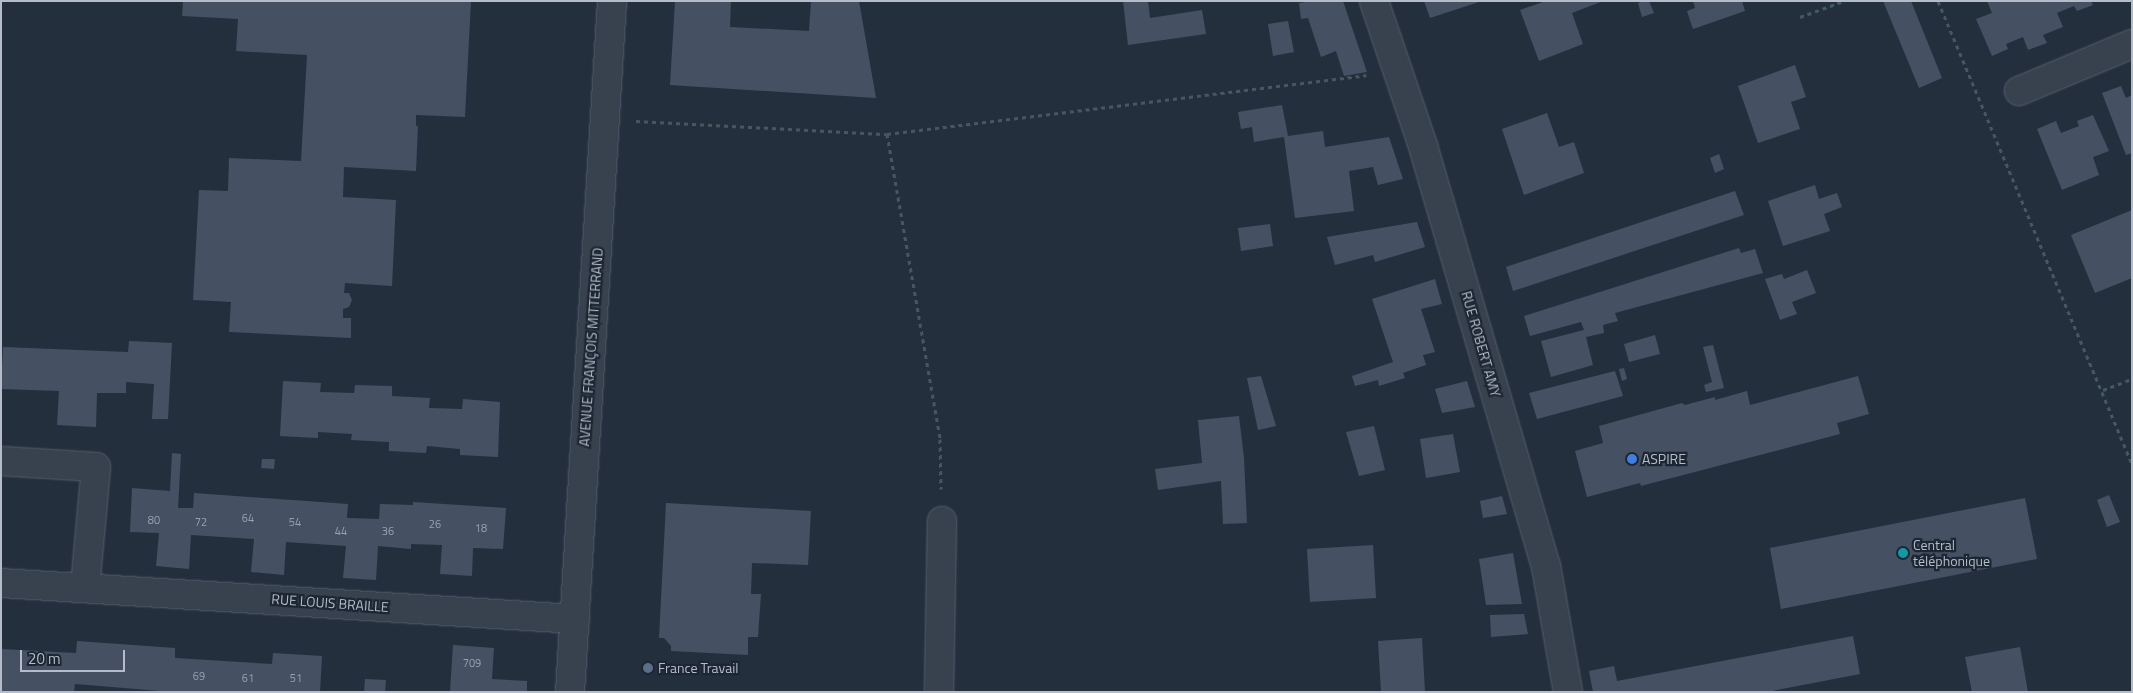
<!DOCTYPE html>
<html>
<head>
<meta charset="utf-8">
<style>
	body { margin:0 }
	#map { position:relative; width:2133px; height:693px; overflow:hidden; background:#242f3e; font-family:"Titillium Web",sans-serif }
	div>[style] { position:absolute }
	.building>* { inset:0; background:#455162 }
	.path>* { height:3px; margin-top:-1.5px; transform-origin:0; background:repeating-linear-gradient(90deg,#44595c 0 4px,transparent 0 8px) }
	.roads { filter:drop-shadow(0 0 1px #565f6c) drop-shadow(0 0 1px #565f6c) }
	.minor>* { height:28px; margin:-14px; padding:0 14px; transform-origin:14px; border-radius:14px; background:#38414e }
	.dots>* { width:14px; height:14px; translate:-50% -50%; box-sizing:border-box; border:2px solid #1d2633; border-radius:50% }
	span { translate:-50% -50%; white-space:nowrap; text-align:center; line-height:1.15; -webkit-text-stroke:4.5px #1d2633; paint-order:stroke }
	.number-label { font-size:11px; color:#98a1af }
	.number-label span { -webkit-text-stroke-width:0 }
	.street-label { font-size:14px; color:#b4bcc9 }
	.poi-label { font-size:14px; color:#b4bcc9 }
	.left { translate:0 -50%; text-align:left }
	.frame { position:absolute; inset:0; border:2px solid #b4bcc9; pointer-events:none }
	.scale { position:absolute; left:20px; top:650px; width:105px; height:22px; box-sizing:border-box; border:2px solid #b4bcc9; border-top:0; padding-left:6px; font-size:15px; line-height:18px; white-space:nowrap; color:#b4bcc9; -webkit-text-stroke:4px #1d2633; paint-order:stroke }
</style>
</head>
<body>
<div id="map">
	<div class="building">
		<i style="clip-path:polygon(183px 1px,471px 1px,465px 117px,416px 115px,416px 126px,418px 126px,416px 171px,344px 167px,343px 197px,396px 200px,392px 286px,345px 283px,344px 293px,349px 293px,352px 300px,349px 307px,343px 309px,343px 318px,351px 318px,351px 338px,229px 332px,231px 302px,193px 300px,199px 190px,228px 191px,229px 158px,301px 161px,307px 55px,236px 51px,238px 19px,182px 16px)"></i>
		<i style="clip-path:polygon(675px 1px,731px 1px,730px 27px,809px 31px,811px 1px,859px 1px,876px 98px,670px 85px)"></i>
		<i style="clip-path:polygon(1123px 1px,1148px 1px,1150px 18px,1202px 10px,1206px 34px,1128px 45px)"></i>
		<i style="clip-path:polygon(1313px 1px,1343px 1px,1367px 72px,1344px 76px,1336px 51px,1321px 57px,1308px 18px,1301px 19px,1299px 3px)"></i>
		<i style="clip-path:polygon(1424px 1px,1479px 1px,1479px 2px,1430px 18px)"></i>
		<i style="clip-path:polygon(1546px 1px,1603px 1px,1572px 13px,1583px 44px,1539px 61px,1520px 10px)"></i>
		<i style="clip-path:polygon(1644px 1px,1649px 1px,1654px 13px,1642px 17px,1638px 3px)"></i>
		<i style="clip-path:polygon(1693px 1px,1742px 1px,1745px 11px,1693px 29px,1687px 11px,1695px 8px)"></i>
		<i style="clip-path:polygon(1883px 1px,1911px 1px,1942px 78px,1919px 88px)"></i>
		<i style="clip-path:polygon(1987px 1px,2091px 1px,2093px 5px,2077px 11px,2074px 6px,2057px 13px,2063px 27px,2043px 35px,2047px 43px,2028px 50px,2023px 37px,2006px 44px,2008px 49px,1992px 56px,1976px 19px,1992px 13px)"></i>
		<i style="clip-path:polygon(1288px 21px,1294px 52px,1273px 56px,1268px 24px)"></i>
		<i style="clip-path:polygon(1795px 65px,1806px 97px,1791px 102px,1800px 129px,1758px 143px,1738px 86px)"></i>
		<i style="clip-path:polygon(2121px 86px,2126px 98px,2132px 95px,2132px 153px,2126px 155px,2102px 93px)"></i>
		<i style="clip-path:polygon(1282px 105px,1288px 136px,1323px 131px,1325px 147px,1389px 137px,1403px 179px,1378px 185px,1373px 167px,1349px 171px,1354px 211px,1295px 218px,1284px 137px,1254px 142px,1252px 127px,1241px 129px,1238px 112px)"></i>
		<i style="clip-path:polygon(1547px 113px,1559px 147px,1574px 142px,1584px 173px,1524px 195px,1502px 129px)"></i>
		<i style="clip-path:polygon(2093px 115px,2109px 151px,2093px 157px,2099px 175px,2062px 190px,2037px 129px,2056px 121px,2061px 133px,2079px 126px,2077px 121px)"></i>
		<i style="clip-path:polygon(1719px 154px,1724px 169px,1715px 173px,1710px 158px)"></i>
		<i style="clip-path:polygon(1815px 185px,1819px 199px,1837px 193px,1842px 207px,1824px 214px,1830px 231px,1783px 246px,1768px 201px)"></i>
		<i style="clip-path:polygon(1735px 191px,1744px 215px,1513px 291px,1506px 267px)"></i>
		<i style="clip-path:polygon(2132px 210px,2132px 278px,2095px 293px,2071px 235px)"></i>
		<i style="clip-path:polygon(1417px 222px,1425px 247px,1375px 262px,1373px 255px,1335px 265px,1327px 237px)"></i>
		<i style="clip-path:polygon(1270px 224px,1273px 246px,1241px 251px,1238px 228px)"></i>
		<i style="clip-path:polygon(1739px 248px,1741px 253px,1755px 249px,1763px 273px,1615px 313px,1618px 321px,1603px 325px,1604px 333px,1586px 337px,1593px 365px,1551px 377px,1541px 341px,1584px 330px,1581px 322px,1530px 336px,1524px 316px)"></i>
		<i style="clip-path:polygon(1807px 270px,1816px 293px,1792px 302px,1797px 314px,1780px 320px,1765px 279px,1782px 274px,1784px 279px)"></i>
		<i style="clip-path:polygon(1435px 279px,1442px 304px,1421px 309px,1435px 352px,1423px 355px,1426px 365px,1403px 373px,1405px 378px,1379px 386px,1378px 380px,1355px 386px,1352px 376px,1393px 362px,1372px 299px)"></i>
		<i style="clip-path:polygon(1655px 335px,1660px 354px,1629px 362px,1624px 344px)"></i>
		<i style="clip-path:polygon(129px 341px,172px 343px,168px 419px,152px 419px,154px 384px,126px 382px,126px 393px,97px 393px,96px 427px,57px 425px,59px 391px,1px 389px,3px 347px,128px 352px)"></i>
		<i style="clip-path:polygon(1713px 345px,1724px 388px,1706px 392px,1704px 385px,1712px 382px,1703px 347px)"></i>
		<i style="clip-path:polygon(1624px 368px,1627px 379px,1622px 381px,1619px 369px)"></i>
		<i style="clip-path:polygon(1615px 371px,1623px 396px,1537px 419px,1529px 393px)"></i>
		<i style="clip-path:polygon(1261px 376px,1276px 426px,1258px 430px,1247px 378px)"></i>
		<i style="clip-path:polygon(1858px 376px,1869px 414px,1837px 423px,1840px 434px,1641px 486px,1640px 483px,1587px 497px,1575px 451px,1603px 443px,1599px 426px,1682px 403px,1685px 405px,1715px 397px,1715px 400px,1747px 391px,1750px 405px)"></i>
		<i style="clip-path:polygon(283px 381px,321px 383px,320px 392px,354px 393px,355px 385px,392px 386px,392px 396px,430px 398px,429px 408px,462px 409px,463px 399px,500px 402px,498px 457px,460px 455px,460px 449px,427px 446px,426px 453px,389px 451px,389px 442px,351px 440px,352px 434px,318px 432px,318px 438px,280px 436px)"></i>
		<i style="clip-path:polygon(1467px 381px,1475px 407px,1442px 413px,1435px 389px)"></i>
		<i style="clip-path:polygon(1239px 416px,1244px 458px,1247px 523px,1223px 524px,1221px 481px,1158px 490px,1155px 469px,1202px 463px,1198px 420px)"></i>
		<i style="clip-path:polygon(1374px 426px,1385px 470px,1359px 476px,1346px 432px)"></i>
		<i style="clip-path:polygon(1453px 434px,1460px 472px,1426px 478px,1420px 439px)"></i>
		<i style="clip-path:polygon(172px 453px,181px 454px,178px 508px,193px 508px,194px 493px,348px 504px,347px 518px,379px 519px,380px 504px,413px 505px,413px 502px,506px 508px,503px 549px,473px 548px,472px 576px,440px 574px,442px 545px,411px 544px,411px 549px,378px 546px,376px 580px,343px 578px,346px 546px,286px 542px,284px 575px,251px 572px,254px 539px,191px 535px,189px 569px,156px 566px,159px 533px,130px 532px,132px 488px,170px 491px)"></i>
		<i style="clip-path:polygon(262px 459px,275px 459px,274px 469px,261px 468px)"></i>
		<i style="clip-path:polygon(2109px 495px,2120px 522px,2107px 527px,2097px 500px)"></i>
		<i style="clip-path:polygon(1502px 496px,1507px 514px,1483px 518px,1480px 501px)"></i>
		<i style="clip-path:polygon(2025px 498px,2037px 559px,1781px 609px,1770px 548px)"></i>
		<i style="clip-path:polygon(666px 503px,811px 511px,808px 565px,752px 563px,751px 594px,761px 594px,758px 637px,748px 637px,748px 655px,671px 651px,671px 646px,664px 638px,659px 638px)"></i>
		<i style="clip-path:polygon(1373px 545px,1376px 598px,1310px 602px,1307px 549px)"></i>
		<i style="clip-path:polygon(1513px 553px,1522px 604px,1486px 605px,1479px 559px)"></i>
		<i style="clip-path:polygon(1524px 614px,1528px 634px,1491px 637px,1490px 615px)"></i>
		<i style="clip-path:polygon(1853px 636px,1860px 674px,1767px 692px,1593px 692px,1589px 671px,1614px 666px,1617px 681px)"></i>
		<i style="clip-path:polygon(1422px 638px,1425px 692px,1381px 692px,1378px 641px)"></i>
		<i style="clip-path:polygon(77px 641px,175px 648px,175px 658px,272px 664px,273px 653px,322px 656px,320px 692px,173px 692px,75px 684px,74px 692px,1px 691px,1px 649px,76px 653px)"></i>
		<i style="clip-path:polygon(453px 645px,494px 648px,492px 679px,527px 681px,527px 692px,450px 691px)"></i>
		<i style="clip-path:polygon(2020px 647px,2028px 692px,1972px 692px,1965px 657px)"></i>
		<i style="clip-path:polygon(365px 679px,386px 680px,385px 692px,364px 692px)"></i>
	</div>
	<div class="path">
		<i style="left:1938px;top:1px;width:502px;rotate:67.27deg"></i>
		<i style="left:1800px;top:17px;width:47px;rotate:-20deg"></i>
		<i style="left:636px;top:121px;width:251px;rotate:3deg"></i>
		<i style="left:887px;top:134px;width:483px;rotate:-7deg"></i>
		<i style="left:887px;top:134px;width:310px;rotate:80.1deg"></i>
		<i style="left:940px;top:439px;width:50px;rotate:88.9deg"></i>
		<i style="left:2103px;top:390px;width:31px;rotate:-21deg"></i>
	</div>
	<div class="roads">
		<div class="minor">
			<i style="left:1374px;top:1px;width:153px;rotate:71.3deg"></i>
			<i style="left:1423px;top:146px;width:438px;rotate:73.7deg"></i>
			<i style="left:1546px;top:566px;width:128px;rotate:80.1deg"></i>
			<i style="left:2019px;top:91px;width:122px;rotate:-22.6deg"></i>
			<i style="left:1px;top:461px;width:95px;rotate:3.6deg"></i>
			<i style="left:96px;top:467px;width:121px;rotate:95.2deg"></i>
			<i style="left:1px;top:583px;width:575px;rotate:3.59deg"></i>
			<i style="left:570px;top:692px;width:692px;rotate:-86.52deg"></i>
			<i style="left:939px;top:692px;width:171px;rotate:-89deg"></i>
		</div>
	</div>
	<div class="dots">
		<i style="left:1632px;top:459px;background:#3f7fe0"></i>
		<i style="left:1903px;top:553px;background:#0f9aa8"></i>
		<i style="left:648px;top:668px;background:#5c6f8a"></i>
	</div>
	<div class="number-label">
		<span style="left:248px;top:518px">64</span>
		<span style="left:154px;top:520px">80</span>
		<span style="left:201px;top:522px">72</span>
		<span style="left:295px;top:522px">54</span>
		<span style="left:435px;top:524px">26</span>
		<span style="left:481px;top:528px">18</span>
		<span style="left:341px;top:531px">44</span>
		<span style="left:388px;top:531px">36</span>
		<span style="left:472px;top:663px">709</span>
		<span style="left:199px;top:676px">69</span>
		<span style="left:248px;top:678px">61</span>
		<span style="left:296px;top:678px">51</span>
	</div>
	<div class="street-label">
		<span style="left:1481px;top:344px;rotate:74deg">RUE ROBERT AMY</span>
		<span style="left:591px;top:347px;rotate:-86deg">AVENUE FRANÇOIS MITTERRAND</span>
		<span style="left:330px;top:603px;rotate:4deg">RUE LOUIS BRAILLE</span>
	</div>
	<div class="poi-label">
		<span class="left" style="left:1642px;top:459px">ASPIRE</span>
		<span class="left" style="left:1913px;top:553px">Central<br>téléphonique</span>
		<span class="left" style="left:658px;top:668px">France Travail</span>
	</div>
	<div class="frame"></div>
	<div class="scale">20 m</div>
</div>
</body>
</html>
